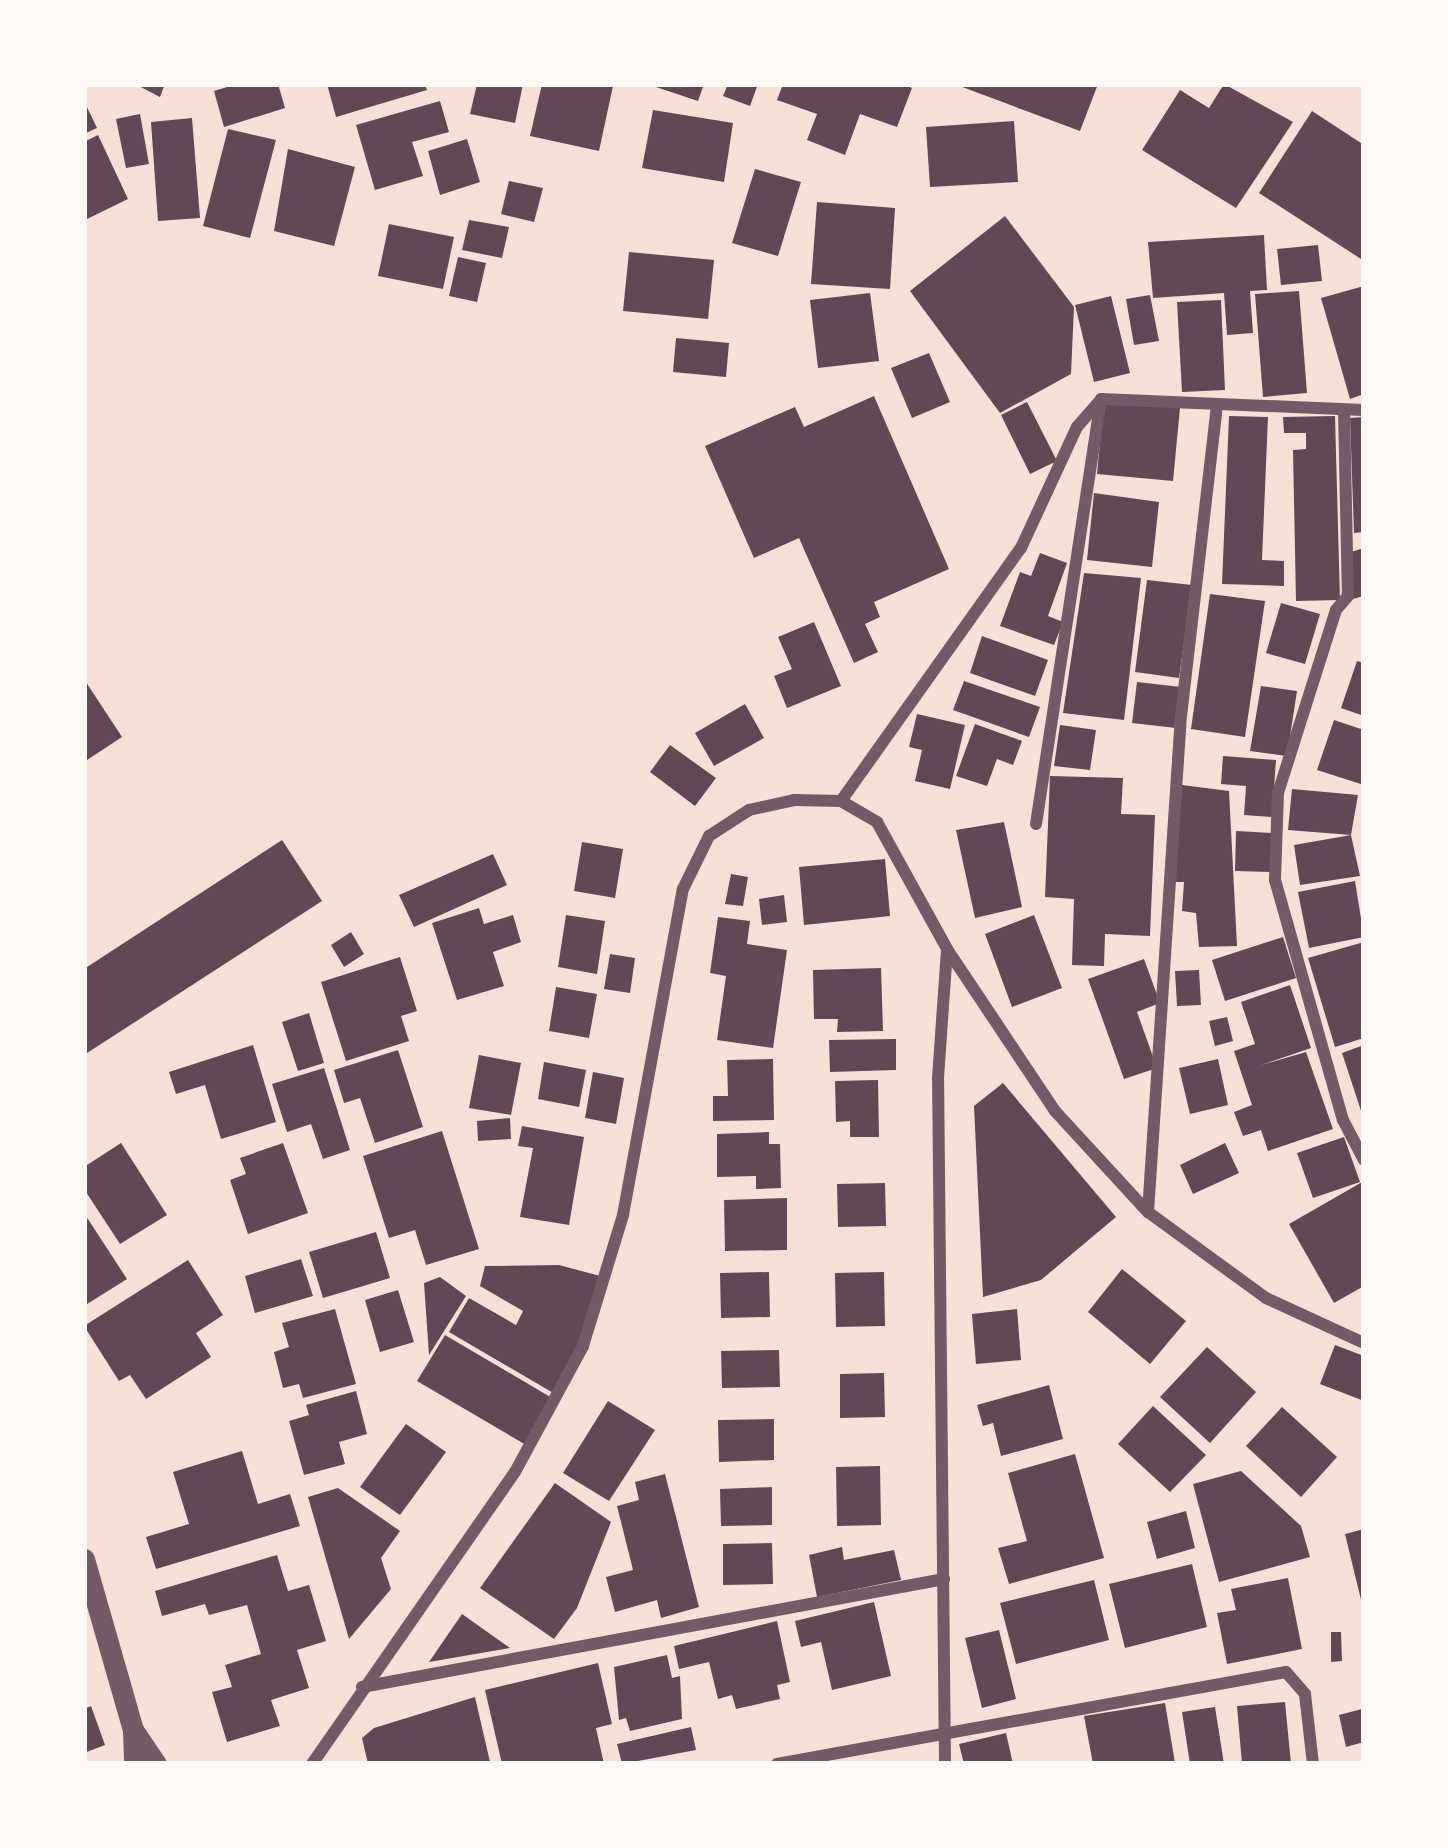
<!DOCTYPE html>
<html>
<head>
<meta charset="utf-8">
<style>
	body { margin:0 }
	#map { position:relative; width:1448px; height:1848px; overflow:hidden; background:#f7e1d7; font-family:Literata,serif }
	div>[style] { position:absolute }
	.building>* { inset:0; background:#644757 }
	.minor>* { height:12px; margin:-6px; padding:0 6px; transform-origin:6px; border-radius:6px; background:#755966 }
	.tertiary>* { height:21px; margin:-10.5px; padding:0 10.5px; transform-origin:10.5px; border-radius:10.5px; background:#755966 }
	span { translate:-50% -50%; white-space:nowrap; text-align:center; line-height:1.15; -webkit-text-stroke:12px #fffaf5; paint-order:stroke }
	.frame { position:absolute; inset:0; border:87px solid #fffaf5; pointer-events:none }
</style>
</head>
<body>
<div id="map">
	<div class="building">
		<i style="clip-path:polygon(135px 84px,165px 84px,160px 97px)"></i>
		<i style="clip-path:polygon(237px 84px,278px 84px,285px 108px,224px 127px,214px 91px)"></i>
		<i style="clip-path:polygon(327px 84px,425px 84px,427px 90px,336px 117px)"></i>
		<i style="clip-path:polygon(477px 84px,523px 84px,515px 123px,470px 114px)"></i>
		<i style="clip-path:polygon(542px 84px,613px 86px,599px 151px,530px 136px)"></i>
		<i style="clip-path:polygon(647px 84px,704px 84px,698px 101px)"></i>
		<i style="clip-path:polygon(728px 84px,758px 84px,750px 106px,723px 96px)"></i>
		<i style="clip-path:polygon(783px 84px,901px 84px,912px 88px,897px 127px,860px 114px,845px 155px,807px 140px,817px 114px,777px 100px)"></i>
		<i style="clip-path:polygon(954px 84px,1098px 84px,1080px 131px)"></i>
		<i style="clip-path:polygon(1224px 84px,1293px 122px,1236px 208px,1142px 150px,1180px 90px,1209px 108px)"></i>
		<i style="clip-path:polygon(84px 101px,97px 128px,84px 134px)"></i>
		<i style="clip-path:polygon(440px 101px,449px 132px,412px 142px,423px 176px,375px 190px,356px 125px)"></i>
		<i style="clip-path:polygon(653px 110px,733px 123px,724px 182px,642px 168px)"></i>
		<i style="clip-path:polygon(1312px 111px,1364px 145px,1361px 259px,1259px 193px)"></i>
		<i style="clip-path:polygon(140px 114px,149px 164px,126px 168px,116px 119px)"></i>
		<i style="clip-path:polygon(192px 118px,200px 218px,158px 221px,151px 122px)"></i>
		<i style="clip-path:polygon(1014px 121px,1018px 182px,930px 187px,926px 127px)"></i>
		<i style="clip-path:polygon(228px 129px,276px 140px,250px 238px,203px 226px)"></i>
		<i style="clip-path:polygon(98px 135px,128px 199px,87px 219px,84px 142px)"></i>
		<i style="clip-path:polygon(467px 139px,480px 182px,440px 195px,428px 151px)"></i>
		<i style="clip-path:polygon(288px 149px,355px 167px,334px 246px,274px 231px)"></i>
		<i style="clip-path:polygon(755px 169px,801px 182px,778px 256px,732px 243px)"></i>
		<i style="clip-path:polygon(509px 181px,543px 188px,534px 222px,501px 214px)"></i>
		<i style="clip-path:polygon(817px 202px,895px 208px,890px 289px,811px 284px)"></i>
		<i style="clip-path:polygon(1005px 216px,1074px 307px,1071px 374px,1000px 413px,910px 291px)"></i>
		<i style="clip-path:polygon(469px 220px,509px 227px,502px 258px,462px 250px)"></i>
		<i style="clip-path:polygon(389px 224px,454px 237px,443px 289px,378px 276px)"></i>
		<i style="clip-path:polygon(1264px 235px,1267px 290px,1250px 291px,1253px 333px,1227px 335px,1224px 293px,1153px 298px,1148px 242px)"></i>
		<i style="clip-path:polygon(1318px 245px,1322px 281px,1281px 285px,1277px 249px)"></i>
		<i style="clip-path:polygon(629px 252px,714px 260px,708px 319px,623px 311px)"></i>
		<i style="clip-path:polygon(458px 257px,486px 263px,477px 302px,449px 296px)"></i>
		<i style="clip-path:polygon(1364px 286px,1364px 394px,1350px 399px,1321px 298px)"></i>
		<i style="clip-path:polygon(1299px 291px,1307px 393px,1263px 397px,1255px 294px)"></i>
		<i style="clip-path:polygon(870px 293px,879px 361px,818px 368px,810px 300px)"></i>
		<i style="clip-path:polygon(1150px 295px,1159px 341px,1134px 345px,1126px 299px)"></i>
		<i style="clip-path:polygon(1111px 296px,1130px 373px,1094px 382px,1075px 305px)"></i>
		<i style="clip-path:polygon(1221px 300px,1225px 390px,1182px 392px,1177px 302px)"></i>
		<i style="clip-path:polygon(676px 338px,729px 343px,726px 377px,673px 372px)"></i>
		<i style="clip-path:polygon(929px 353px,950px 402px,912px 418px,891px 368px)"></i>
		<i style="clip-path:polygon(874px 396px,949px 569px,874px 602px,880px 617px,865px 624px,878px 652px,854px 663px,799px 538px,754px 558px,705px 446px,795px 407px,804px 427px)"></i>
		<i style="clip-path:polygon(1104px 401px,1180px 408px,1173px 481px,1097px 474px)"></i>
		<i style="clip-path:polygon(1027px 402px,1057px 461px,1030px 474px,1001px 415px)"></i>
		<i style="clip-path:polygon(1229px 416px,1268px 417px,1262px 560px,1284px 561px,1284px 586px,1222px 584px)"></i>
		<i style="clip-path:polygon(1335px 416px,1340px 600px,1296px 601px,1293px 450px,1306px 449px,1306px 433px,1284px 433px,1283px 417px)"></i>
		<i style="clip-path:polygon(1364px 417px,1364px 532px,1354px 533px,1350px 418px)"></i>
		<i style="clip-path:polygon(1094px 493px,1159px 502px,1152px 567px,1087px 560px)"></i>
		<i style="clip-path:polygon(1364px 548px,1364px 596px,1353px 599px,1351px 552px)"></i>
		<i style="clip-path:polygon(1040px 553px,1067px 563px,1048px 616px,1063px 622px,1054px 645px,1000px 626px,1020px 572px,1031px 576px)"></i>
		<i style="clip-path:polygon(1084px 573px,1141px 578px,1124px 720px,1063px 713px)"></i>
		<i style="clip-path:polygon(1147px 580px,1192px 585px,1179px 678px,1135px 672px)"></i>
		<i style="clip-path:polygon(1210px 594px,1265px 601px,1245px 737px,1191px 729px)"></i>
		<i style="clip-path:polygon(1281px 603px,1320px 614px,1305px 664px,1266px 653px)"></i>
		<i style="clip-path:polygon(814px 622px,841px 686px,787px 708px,774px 676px,792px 669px,778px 637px)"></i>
		<i style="clip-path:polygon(982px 636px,1048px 660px,1035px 696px,970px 673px)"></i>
		<i style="clip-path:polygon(1357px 661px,1364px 663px,1364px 716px,1341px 708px)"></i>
		<i style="clip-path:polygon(84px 679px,122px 737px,84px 762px)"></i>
		<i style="clip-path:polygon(964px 681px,1040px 707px,1029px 737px,953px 710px)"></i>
		<i style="clip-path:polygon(1137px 682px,1181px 687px,1176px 728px,1132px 723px)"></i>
		<i style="clip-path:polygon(1261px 686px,1297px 691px,1287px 756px,1250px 751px)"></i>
		<i style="clip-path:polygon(745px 704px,764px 738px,714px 766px,695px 733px)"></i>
		<i style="clip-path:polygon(917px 714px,965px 725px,950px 789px,915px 781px,922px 750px,909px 747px)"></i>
		<i style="clip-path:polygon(1334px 720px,1364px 730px,1364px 785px,1317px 770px)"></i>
		<i style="clip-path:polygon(975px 724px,1022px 741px,1013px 765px,997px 759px,987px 786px,956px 776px)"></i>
		<i style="clip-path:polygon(1060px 725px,1096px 730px,1090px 770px,1054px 766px)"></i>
		<i style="clip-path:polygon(670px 745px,716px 778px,695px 806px,650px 772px)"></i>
		<i style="clip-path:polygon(1223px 756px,1276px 760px,1272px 817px,1244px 815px,1246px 786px,1221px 784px)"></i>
		<i style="clip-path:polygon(1050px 776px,1123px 778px,1121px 814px,1155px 815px,1150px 936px,1105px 934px,1104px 966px,1072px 965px,1074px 899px,1045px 897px)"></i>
		<i style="clip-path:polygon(1182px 785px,1229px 791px,1237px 946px,1199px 947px,1196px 913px,1182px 911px,1184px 882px,1174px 882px)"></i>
		<i style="clip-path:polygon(1292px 789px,1358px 795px,1351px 835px,1360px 876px,1300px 885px,1294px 845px,1351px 835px,1288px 830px)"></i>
		<i style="clip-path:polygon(1004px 822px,1022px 907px,975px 918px,956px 830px)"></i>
		<i style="clip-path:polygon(1236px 831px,1273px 833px,1271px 872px,1235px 871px)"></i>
		<i style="clip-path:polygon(282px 840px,322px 901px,84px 1055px,84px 969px)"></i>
		<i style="clip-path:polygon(582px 842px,623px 849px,615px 898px,574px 891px)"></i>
		<i style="clip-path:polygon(493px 854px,507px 885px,414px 927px,399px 895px)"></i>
		<i style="clip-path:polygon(885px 859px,890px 916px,804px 925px,799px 867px)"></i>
		<i style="clip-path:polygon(731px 874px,748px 877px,743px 906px,725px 904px)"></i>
		<i style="clip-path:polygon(1355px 881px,1364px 937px,1309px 948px,1298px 892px)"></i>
		<i style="clip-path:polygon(784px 895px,787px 922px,762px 925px,759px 899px)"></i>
		<i style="clip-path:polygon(479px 908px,484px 924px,513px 915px,521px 942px,493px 952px,504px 986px,457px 1000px,432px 923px)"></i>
		<i style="clip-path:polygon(566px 915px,605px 921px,597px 974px,558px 967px)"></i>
		<i style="clip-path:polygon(1034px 915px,1062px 988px,1012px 1007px,985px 934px)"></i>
		<i style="clip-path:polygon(718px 917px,750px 921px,747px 944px,787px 950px,773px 1048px,717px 1040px,726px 976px,710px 973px)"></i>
		<i style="clip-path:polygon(351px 932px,364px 954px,344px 967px,331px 945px)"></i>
		<i style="clip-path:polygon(1283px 937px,1296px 978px,1225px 1001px,1212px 960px)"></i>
		<i style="clip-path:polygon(1364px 942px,1364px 1038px,1335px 1047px,1308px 958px)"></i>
		<i style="clip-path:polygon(610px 954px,635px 958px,630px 993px,604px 989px)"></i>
		<i style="clip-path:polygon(400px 957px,417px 1011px,401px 1016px,409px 1041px,346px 1061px,321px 982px)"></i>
		<i style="clip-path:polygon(1144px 959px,1160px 1003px,1137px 1012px,1157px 1068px,1124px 1079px,1088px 979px)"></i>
		<i style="clip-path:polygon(881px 968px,883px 1031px,837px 1032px,838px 1019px,814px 1019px,813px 970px)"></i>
		<i style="clip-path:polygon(1199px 970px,1201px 1005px,1177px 1006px,1175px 971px)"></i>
		<i style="clip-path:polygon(1290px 985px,1311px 1048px,1261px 1065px,1306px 1052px,1333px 1129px,1268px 1151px,1261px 1130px,1243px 1136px,1234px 1112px,1252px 1105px,1234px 1051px,1255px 1044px,1241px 1002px)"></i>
		<i style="clip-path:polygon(556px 987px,597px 994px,589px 1038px,549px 1031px)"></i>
		<i style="clip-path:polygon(309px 1013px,324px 1063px,298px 1071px,282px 1022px)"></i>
		<i style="clip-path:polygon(1227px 1017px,1233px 1041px,1215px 1046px,1209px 1021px)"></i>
		<i style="clip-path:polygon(896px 1039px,896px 1070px,830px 1072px,829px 1040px)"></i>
		<i style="clip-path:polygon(253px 1045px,276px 1122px,221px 1139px,205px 1085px,176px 1094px,169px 1072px)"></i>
		<i style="clip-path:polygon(1364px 1045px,1364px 1117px,1363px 1117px,1342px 1053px)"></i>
		<i style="clip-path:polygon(398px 1050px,423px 1127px,375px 1143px,360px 1098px,344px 1103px,334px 1070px)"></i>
		<i style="clip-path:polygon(479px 1055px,521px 1063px,511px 1115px,469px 1108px)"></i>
		<i style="clip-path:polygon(773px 1059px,774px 1120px,713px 1121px,713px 1096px,728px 1096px,727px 1060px)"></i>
		<i style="clip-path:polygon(1218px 1059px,1228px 1105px,1190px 1114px,1179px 1068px)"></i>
		<i style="clip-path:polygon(544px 1062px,586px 1070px,579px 1107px,538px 1099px)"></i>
		<i style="clip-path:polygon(324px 1068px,350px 1150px,323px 1159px,311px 1124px,287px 1132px,272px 1084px)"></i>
		<i style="clip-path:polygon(593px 1072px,624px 1078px,616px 1124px,585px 1118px)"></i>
		<i style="clip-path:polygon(878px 1080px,879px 1137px,850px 1137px,850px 1121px,836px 1122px,835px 1081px)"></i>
		<i style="clip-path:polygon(1003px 1083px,1116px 1217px,1041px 1280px,983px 1297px,974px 1106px)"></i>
		<i style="clip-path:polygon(510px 1118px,511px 1139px,478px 1141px,477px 1121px)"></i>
		<i style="clip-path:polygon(522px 1126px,584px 1137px,569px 1225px,520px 1217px,533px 1148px,518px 1146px)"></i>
		<i style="clip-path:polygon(442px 1131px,479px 1249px,426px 1265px,415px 1230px,389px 1238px,363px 1156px)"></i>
		<i style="clip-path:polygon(769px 1132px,769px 1144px,780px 1144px,781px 1188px,756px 1189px,756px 1176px,717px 1177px,717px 1134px)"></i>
		<i style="clip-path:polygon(1344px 1137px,1360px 1182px,1313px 1198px,1297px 1153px)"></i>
		<i style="clip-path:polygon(121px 1143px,167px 1215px,120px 1244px,84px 1189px,84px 1167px)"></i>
		<i style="clip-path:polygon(283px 1143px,308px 1213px,248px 1234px,230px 1180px,246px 1174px,240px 1158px)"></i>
		<i style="clip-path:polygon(1225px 1143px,1239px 1173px,1193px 1194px,1180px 1165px)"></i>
		<i style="clip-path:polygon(1364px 1181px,1364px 1286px,1334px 1303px,1289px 1224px)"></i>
		<i style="clip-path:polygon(885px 1183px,886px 1226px,838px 1227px,837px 1184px)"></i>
		<i style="clip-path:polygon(787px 1198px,787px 1250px,725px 1251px,724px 1200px)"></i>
		<i style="clip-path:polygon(84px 1213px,127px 1279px,84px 1306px)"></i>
		<i style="clip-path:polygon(376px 1232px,390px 1278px,323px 1298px,309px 1252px)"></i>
		<i style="clip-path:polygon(301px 1259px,313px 1296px,255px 1313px,245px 1276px)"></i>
		<i style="clip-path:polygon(188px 1260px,223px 1315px,196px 1333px,211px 1357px,146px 1399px,130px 1375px,119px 1381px,84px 1326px)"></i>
		<i style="clip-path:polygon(559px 1265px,604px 1277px,583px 1346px,555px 1394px,449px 1332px,469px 1298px,516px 1325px,523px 1311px,480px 1286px,485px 1266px)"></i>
		<i style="clip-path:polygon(1122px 1269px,1186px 1321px,1150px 1364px,1088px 1312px)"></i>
		<i style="clip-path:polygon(769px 1272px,770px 1317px,721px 1318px,720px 1273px)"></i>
		<i style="clip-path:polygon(884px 1272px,885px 1326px,836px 1327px,835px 1273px)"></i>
		<i style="clip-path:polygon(440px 1277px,466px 1296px,429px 1355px,424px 1283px)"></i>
		<i style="clip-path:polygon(398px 1290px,414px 1342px,380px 1352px,365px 1300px)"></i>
		<i style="clip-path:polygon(335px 1309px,356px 1384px,303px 1398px,299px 1384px,283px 1388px,274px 1352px,289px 1347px,282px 1323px)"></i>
		<i style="clip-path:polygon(1017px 1309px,1021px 1360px,976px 1364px,972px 1314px)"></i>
		<i style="clip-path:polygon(445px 1335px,552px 1398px,526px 1445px,417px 1381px)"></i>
		<i style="clip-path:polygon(1335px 1345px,1364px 1356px,1364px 1401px,1320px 1384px)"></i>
		<i style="clip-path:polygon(1207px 1347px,1256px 1392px,1210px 1443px,1160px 1397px)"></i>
		<i style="clip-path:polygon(779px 1350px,780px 1387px,722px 1388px,721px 1351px)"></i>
		<i style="clip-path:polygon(884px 1373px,885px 1417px,840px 1418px,840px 1374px)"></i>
		<i style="clip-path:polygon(1049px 1385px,1063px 1439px,1001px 1456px,993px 1423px,983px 1426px,977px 1405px)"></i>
		<i style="clip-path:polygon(356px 1391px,367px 1434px,339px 1442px,345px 1464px,304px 1475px,289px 1421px,309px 1415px,306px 1405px)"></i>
		<i style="clip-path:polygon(608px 1401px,655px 1430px,609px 1501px,563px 1473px)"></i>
		<i style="clip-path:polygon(1153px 1406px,1206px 1455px,1170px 1492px,1118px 1444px)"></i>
		<i style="clip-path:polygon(1282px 1407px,1337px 1457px,1301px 1497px,1246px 1446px)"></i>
		<i style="clip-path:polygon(774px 1419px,774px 1460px,719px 1462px,718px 1420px)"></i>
		<i style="clip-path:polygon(406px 1424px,446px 1452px,400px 1515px,360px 1487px)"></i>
		<i style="clip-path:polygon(242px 1451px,258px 1504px,290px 1494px,300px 1526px,156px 1569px,146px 1537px,189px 1524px,173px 1472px)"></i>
		<i style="clip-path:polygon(1075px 1454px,1104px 1558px,1009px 1584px,998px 1548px,1027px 1541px,1008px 1473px)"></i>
		<i style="clip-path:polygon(880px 1466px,881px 1525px,837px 1526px,836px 1467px)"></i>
		<i style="clip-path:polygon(1241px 1471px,1301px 1526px,1310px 1557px,1219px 1582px,1193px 1484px)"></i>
		<i style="clip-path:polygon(665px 1474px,699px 1607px,661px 1618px,657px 1600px,615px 1612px,606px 1577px,633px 1570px,617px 1506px,639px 1500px,635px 1482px)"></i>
		<i style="clip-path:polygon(555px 1483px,611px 1522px,577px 1608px,554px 1639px,480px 1588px)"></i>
		<i style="clip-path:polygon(772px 1487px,772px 1525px,721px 1526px,720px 1489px)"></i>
		<i style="clip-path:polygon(338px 1488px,400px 1531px,381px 1558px,391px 1589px,349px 1639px,308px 1497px)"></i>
		<i style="clip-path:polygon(1186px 1511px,1195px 1548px,1157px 1559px,1147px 1522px)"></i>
		<i style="clip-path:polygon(1364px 1529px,1364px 1604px,1362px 1604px,1345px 1534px)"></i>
		<i style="clip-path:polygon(772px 1543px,773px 1584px,723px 1585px,723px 1544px)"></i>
		<i style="clip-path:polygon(842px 1547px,844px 1560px,894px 1550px,901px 1580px,817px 1597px,809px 1555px)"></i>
		<i style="clip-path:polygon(277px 1555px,288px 1591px,309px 1585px,326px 1641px,297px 1650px,309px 1688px,271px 1700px,280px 1726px,227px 1742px,212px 1692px,232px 1687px,225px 1665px,261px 1654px,247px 1605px,209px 1615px,205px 1604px,162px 1616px,155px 1591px)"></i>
		<i style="clip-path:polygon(1192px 1564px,1207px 1627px,1125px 1648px,1109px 1584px)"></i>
		<i style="clip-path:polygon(1288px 1578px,1302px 1649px,1227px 1664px,1217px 1613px,1236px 1610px,1231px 1589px)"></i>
		<i style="clip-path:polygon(1094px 1580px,1109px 1640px,1016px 1664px,1000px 1603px)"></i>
		<i style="clip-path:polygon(874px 1602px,891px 1676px,832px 1690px,821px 1642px,801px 1647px,795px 1621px)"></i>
		<i style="clip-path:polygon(462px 1614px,510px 1648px,429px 1662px)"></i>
		<i style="clip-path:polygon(777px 1621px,790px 1682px,777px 1685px,780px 1699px,736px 1709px,732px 1695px,718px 1699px,709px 1662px,679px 1669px,674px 1646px)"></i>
		<i style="clip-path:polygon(999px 1630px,1016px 1699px,982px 1708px,965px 1638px)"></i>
		<i style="clip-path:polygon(1331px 1632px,1341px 1632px,1342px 1661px,1331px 1662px)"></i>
		<i style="clip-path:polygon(667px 1655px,672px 1678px,680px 1676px,682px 1719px,630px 1731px,626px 1718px,619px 1720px,614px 1667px)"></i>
		<i style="clip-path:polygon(598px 1663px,612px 1724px,596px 1728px,604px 1764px,502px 1764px,485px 1690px)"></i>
		<i style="clip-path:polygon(475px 1697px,490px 1762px,368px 1764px,362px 1738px,374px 1728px)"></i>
		<i style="clip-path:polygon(1285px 1702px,1291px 1764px,1242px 1764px,1237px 1706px)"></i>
		<i style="clip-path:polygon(1165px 1703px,1175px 1763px,1093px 1764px,1084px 1716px)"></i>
		<i style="clip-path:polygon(91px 1706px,105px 1745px,84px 1753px,84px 1709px)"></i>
		<i style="clip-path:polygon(1215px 1707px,1224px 1764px,1190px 1764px,1182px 1712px)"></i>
		<i style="clip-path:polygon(1362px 1709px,1364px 1742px,1346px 1747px,1339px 1715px)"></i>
		<i style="clip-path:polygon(691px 1727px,696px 1750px,622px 1764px,617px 1744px)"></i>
		<i style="clip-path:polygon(1006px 1733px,1013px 1764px,964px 1764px,959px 1744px)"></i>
	</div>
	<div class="minor">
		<i style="left:1344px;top:410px;width:186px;rotate:88.8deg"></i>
		<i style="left:1348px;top:596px;width:18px;rotate:131deg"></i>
		<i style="left:1336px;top:610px;width:192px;rotate:107.6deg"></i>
		<i style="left:1278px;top:793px;width:87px;rotate:92deg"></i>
		<i style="left:1275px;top:880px;width:249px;rotate:74.2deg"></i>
		<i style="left:1343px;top:1120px;width:45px;rotate:62.3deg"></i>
		<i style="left:841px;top:801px;width:310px;rotate:-54.6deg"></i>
		<i style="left:1021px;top:548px;width:133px;rotate:-65.2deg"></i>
		<i style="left:1077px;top:427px;width:37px;rotate:-49deg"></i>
		<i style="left:1101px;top:399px;width:263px;rotate:2.4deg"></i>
		<i style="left:1036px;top:824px;width:423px;rotate:-81.3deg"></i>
		<i style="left:1148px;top:1212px;width:488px;rotate:-86.2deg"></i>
		<i style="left:1180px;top:725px;width:323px;rotate:-83.4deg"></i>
		<i style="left:362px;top:1687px;width:592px;rotate:-10.51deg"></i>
		<i style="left:312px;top:1764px;width:356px;rotate:-55.2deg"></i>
		<i style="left:515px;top:1472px;width:143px;rotate:-61.6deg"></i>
		<i style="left:583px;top:1346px;width:137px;rotate:-73deg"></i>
		<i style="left:623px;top:1215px;width:331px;rotate:-79.6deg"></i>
		<i style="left:683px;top:889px;width:59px;rotate:-63.9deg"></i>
		<i style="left:709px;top:836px;width:48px;rotate:-33deg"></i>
		<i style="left:749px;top:810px;width:46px;rotate:-12.5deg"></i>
		<i style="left:794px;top:800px;width:47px;rotate:1.2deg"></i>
		<i style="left:841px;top:801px;width:42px;rotate:30.3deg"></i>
		<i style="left:877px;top:822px;width:145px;rotate:61.1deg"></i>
		<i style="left:947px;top:949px;width:195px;rotate:56.3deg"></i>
		<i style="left:1055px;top:1111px;width:137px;rotate:47.4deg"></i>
		<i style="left:1148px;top:1212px;width:146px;rotate:36.1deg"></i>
		<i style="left:1266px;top:1298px;width:108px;rotate:24.7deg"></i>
		<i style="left:777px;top:1764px;width:517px;rotate:-10.25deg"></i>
		<i style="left:1286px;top:1672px;width:29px;rotate:49deg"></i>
		<i style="left:1305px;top:1694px;width:70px;rotate:83.5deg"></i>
		<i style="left:945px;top:1764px;width:686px;rotate:-90.58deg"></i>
		<i style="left:938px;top:1078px;width:128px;rotate:-86deg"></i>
	</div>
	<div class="tertiary">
		<i style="left:84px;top:1559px;width:178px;rotate:74deg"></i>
		<i style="left:133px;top:1730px;width:34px;rotate:88deg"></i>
		<i style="left:133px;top:1730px;width:41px;rotate:55.9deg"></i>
	</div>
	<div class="frame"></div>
</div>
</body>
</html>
